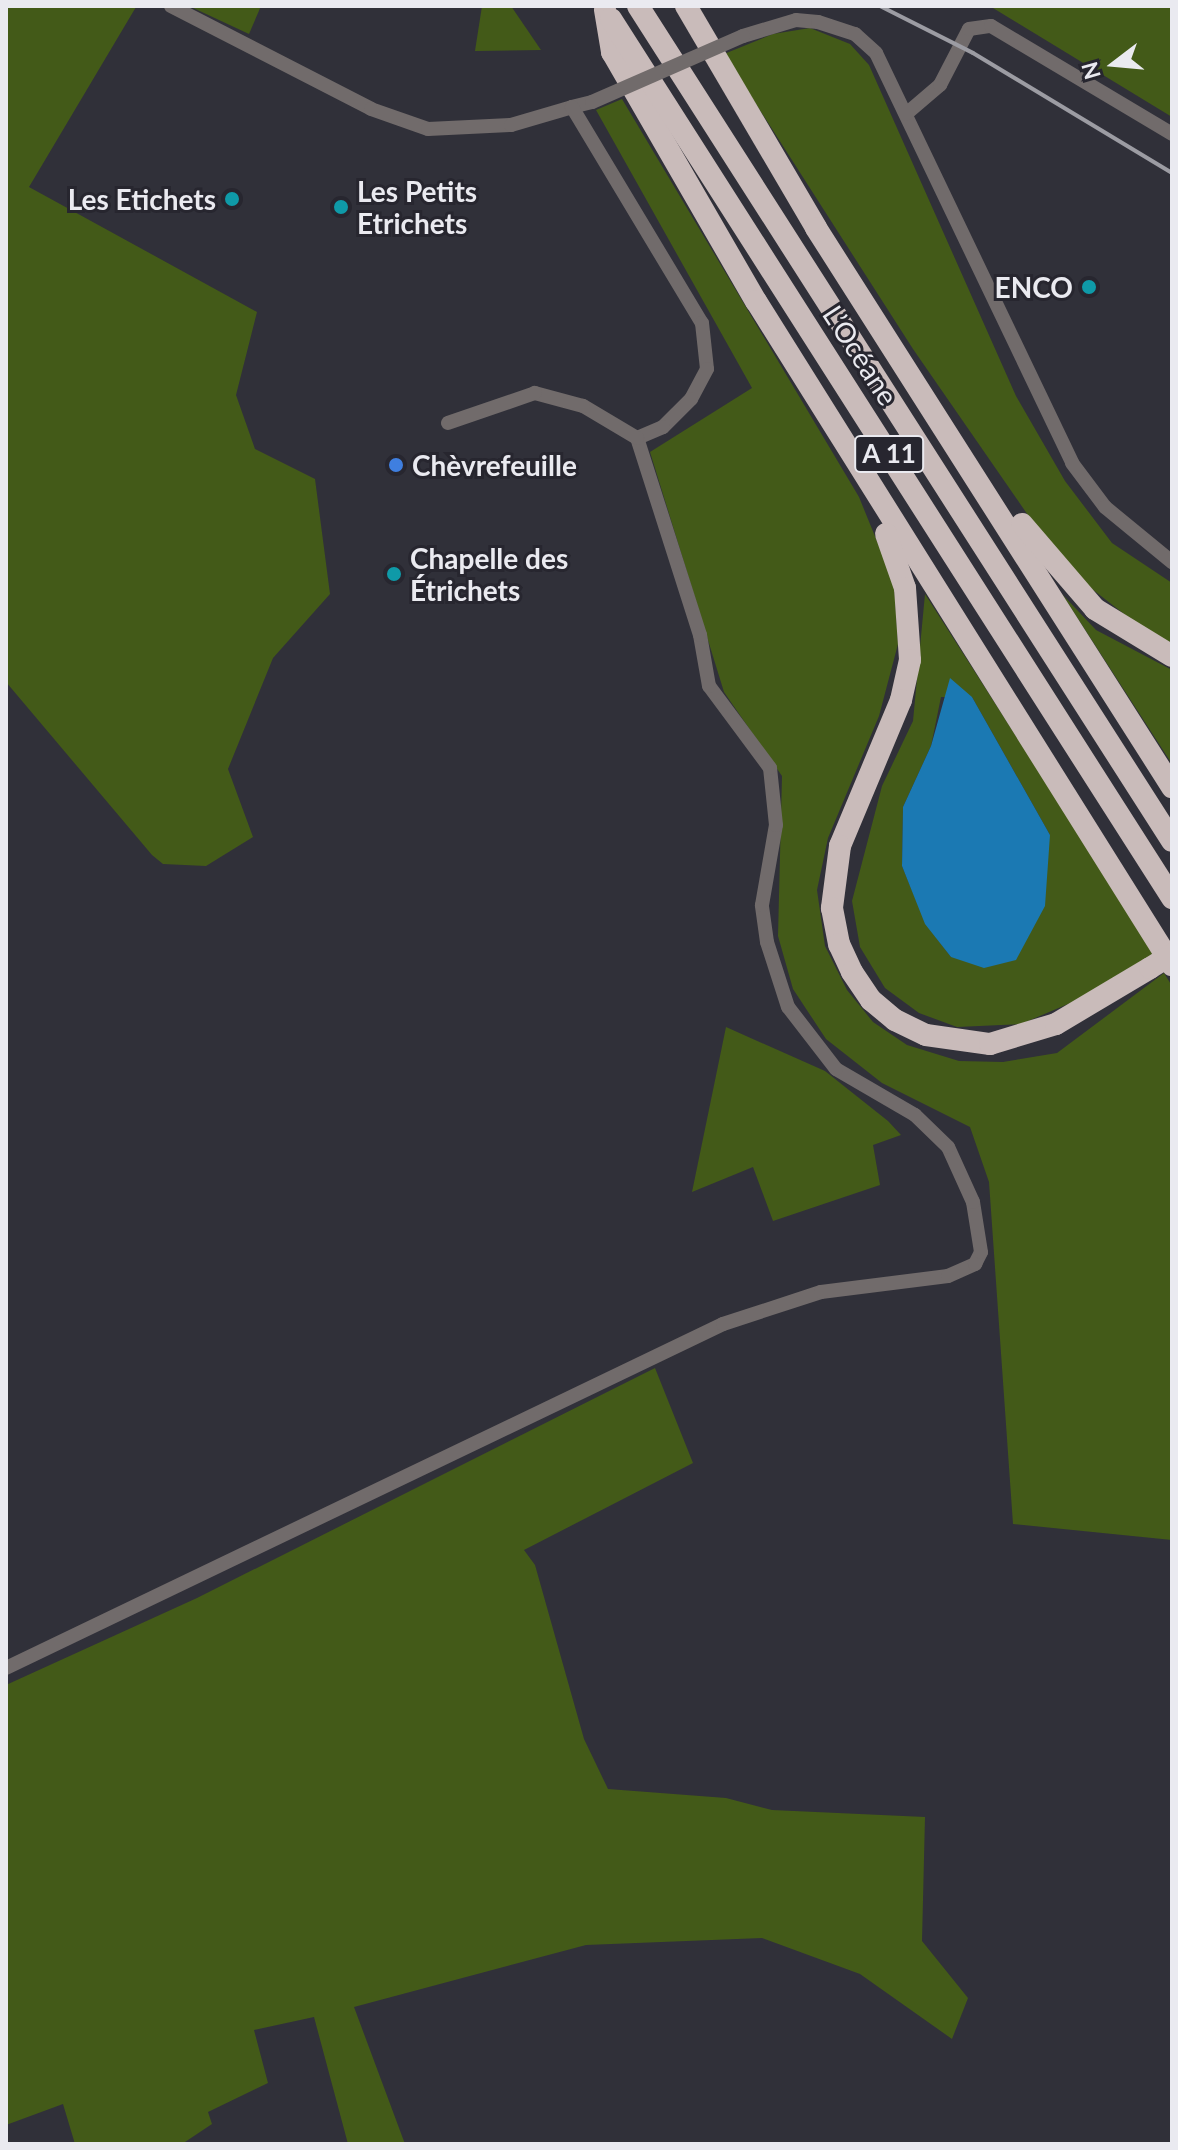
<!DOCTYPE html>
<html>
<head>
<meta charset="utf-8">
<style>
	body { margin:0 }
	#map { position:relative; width:1178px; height:2150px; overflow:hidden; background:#303039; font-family:Lato,sans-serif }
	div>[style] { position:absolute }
	.green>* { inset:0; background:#435a18 }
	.water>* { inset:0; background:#1b79b3 }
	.minor>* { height:14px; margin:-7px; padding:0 7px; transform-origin:7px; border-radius:7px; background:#716b6b }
	.highway>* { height:22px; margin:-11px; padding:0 11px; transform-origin:11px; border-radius:11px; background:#c9bbba }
	.rail>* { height:4px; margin:-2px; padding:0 2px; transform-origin:2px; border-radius:2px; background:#9c9ca3 }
	.minor-bridge>* { height:14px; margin:-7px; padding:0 7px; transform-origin:7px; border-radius:7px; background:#716b6b }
	.highway-bridge>* { height:22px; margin:-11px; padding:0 11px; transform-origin:11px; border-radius:11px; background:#c9bbba }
	.dots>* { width:22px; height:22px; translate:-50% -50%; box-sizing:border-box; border:4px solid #27262f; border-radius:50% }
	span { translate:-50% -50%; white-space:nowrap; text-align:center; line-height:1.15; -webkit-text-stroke:6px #27262f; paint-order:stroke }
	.shield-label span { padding:2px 6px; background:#27262f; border:2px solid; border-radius:6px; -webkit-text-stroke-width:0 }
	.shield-label { font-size:26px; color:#eaeaf0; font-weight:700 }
	.poi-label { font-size:28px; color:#eaeaf0; font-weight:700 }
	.left { translate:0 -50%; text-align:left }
	.right { translate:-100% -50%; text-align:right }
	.street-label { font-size:28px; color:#eaeaf0 }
	.frame { position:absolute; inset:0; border:8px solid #eaeaf0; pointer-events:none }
	.north { position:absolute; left:1074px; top:24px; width:80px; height:80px; -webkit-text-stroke:6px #27262f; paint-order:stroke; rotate:254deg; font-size:22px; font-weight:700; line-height:32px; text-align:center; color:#eaeaf0 }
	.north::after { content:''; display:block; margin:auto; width:28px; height:36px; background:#eaeaf0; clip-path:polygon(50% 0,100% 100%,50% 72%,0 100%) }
</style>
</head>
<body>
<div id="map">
	<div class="green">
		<i style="clip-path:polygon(6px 6px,136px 7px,29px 187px,257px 312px,236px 395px,255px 449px,315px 479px,330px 594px,273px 658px,228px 769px,253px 837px,206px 866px,163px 864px,152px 855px,6px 682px)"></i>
		<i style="clip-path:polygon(189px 6px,261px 6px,249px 34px)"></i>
		<i style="clip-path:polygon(482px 6px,511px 6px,541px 50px,475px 51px)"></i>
		<i style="clip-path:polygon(989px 6px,1172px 6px,1172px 117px,993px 8px)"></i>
		<i style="clip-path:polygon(810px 28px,850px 44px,869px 65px,1016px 396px,1065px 481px,1112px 543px,1172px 583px,1172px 643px,1146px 631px,1083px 582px,1041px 534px,913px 349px,724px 54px,773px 34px)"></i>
		<i style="clip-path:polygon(622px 99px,859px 497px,894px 583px,898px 644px,879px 716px,828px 838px,817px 890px,825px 946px,847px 990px,873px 1022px,907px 1045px,959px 1061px,1003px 1062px,1057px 1053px,1164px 973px,1172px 986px,1172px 1540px,1013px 1524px,989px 1182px,970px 1127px,882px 1083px,826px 1039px,793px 989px,778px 936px,782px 776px,724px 692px,650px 452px,752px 388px,596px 110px)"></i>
		<i style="clip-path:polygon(evenodd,925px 594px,1155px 953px,1075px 1001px,1021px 1024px,957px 1027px,919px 1013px,885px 988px,860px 947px,852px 901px,882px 786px,913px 721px,925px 594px,941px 697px,972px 697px,1050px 835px,951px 957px,926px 924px,902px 866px,903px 807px,931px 746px,941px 697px)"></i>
		<i style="clip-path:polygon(1062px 594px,1096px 630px,1172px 670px,1172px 764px)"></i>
		<i style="clip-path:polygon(726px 1027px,825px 1071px,888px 1121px,901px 1135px,873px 1145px,880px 1185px,773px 1221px,753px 1167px,692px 1192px)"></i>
		<i style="clip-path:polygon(655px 1368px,693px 1463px,524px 1550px,535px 1565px,584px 1739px,608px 1789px,726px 1798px,772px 1810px,925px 1817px,922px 1941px,968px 1998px,952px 2039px,860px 1974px,762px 1938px,586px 1945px,354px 2007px,405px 2144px,348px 2144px,314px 2017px,254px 2030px,268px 2083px,208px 2112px,212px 2124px,182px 2144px,75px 2144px,63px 2104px,6px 2125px,6px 1685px,197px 1598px)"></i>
	</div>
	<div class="water">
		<i style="clip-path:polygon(950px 678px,972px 697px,1050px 835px,1045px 906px,1016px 960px,984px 968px,951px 957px,925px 924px,902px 866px,903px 807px,931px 746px)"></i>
	</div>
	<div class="minor">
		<i style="left:171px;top:6px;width:225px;rotate:27.2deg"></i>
		<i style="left:371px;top:109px;width:60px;rotate:19.3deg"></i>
		<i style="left:428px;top:129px;width:83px;rotate:-2.8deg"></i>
		<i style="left:511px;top:125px;width:64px;rotate:-16.4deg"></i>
		<i style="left:743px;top:36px;width:55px;rotate:-16.8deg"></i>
		<i style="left:796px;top:20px;width:22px;rotate:5deg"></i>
		<i style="left:818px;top:22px;width:39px;rotate:18deg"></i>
		<i style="left:855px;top:34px;width:28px;rotate:42deg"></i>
		<i style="left:876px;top:53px;width:454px;rotate:64.4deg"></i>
		<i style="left:1072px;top:463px;width:55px;rotate:53.1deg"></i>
		<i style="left:1105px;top:507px;width:87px;rotate:39.4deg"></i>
		<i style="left:592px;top:102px;width:21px;rotate:166deg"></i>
		<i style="left:572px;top:107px;width:252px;rotate:59deg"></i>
		<i style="left:702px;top:323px;width:46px;rotate:83.8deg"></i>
		<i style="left:707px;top:369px;width:34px;rotate:118deg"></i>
		<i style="left:691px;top:399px;width:40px;rotate:135deg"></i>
		<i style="left:663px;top:427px;width:28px;rotate:157deg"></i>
		<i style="left:906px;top:114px;width:45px;rotate:-40.5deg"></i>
		<i style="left:940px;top:85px;width:63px;rotate:-62.6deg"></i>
		<i style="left:969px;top:29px;width:22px;rotate:-8deg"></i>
		<i style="left:991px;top:26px;width:211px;rotate:30.8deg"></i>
		<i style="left:6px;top:1668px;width:795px;rotate:-25.63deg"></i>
		<i style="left:723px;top:1324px;width:103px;rotate:-18.1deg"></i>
		<i style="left:821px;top:1292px;width:128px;rotate:-7.2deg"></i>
		<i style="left:948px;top:1276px;width:30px;rotate:-24deg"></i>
		<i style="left:975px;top:1264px;width:13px;rotate:-63deg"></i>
		<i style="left:981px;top:1252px;width:51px;rotate:-99.1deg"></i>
		<i style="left:973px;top:1202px;width:60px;rotate:-114.4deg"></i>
		<i style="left:948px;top:1147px;width:46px;rotate:-135.9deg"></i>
		<i style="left:915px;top:1115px;width:91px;rotate:-149.8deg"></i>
		<i style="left:836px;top:1069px;width:78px;rotate:-127.7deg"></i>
		<i style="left:788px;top:1007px;width:68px;rotate:-107.9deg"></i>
		<i style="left:767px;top:942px;width:37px;rotate:-98deg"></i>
		<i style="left:762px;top:905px;width:81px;rotate:-80.1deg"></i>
		<i style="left:776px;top:825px;width:57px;rotate:-96deg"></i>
		<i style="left:770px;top:768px;width:102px;rotate:-126.6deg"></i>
		<i style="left:709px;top:686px;width:52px;rotate:-100deg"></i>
		<i style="left:700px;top:635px;width:207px;rotate:-107.7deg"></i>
		<i style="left:637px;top:438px;width:63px;rotate:-149.3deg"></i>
		<i style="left:583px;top:406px;width:50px;rotate:-164.8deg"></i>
		<i style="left:535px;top:393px;width:92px;rotate:161deg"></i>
	</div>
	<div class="highway">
		<i style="left:638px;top:6px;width:991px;rotate:57.4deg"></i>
		<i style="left:686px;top:6px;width:257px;rotate:59.6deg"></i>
		<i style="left:816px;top:228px;width:663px;rotate:57.51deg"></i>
		<i style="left:605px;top:10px;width:43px;rotate:80.5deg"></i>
		<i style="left:612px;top:52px;width:288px;rotate:60deg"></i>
		<i style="left:756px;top:301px;width:784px;rotate:57.93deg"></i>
		<i style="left:611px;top:19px;width:1043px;rotate:57.45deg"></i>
		<i style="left:1022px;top:524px;width:112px;rotate:49.3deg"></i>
		<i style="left:1095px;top:609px;width:90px;rotate:31.4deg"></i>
		<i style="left:886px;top:534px;width:57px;rotate:70.6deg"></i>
		<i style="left:905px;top:588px;width:72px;rotate:86deg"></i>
		<i style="left:910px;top:660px;width:41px;rotate:102.7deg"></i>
		<i style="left:901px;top:700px;width:158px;rotate:112.7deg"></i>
		<i style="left:840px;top:846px;width:63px;rotate:97.4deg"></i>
		<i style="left:832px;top:908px;width:37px;rotate:79deg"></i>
		<i style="left:839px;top:944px;width:31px;rotate:65deg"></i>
		<i style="left:852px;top:972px;width:34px;rotate:56deg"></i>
		<i style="left:871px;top:1000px;width:31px;rotate:40deg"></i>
		<i style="left:895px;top:1020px;width:34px;rotate:26deg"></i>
		<i style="left:926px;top:1035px;width:65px;rotate:8deg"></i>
		<i style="left:990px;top:1044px;width:69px;rotate:-16.9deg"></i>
		<i style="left:1056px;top:1024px;width:109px;rotate:-30.8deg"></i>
	</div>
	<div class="rail">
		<i style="left:880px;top:6px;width:104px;rotate:26.8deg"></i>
		<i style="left:973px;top:53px;width:232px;rotate:31.1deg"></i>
	</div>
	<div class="minor-bridge">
		<i style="left:592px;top:102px;width:165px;rotate:-23.6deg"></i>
	</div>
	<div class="highway-bridge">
		<i style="left:1150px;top:968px;width:26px;rotate:-32deg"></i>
	</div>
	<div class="dots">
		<i style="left:232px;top:199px;background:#0f9aa8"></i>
		<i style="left:341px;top:207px;background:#0f9aa8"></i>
		<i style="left:1089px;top:287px;background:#0f9aa8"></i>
		<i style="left:396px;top:465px;background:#3f7fe0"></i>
		<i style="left:394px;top:574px;background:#0f9aa8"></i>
	</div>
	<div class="shield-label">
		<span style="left:889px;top:454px">A 11</span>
	</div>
	<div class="poi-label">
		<span class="left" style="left:357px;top:207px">Les Petits<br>Etrichets</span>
		<span class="right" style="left:216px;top:199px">Les Etichets</span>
		<span class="right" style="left:1073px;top:287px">ENCO</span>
		<span class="left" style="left:412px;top:465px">Chèvrefeuille</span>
		<span class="left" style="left:410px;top:574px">Chapelle des<br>Étrichets</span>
	</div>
	<div class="street-label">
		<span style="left:861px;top:355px;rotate:57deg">L’Océane</span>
	</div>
	<div class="frame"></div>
	<div class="north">N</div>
</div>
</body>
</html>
